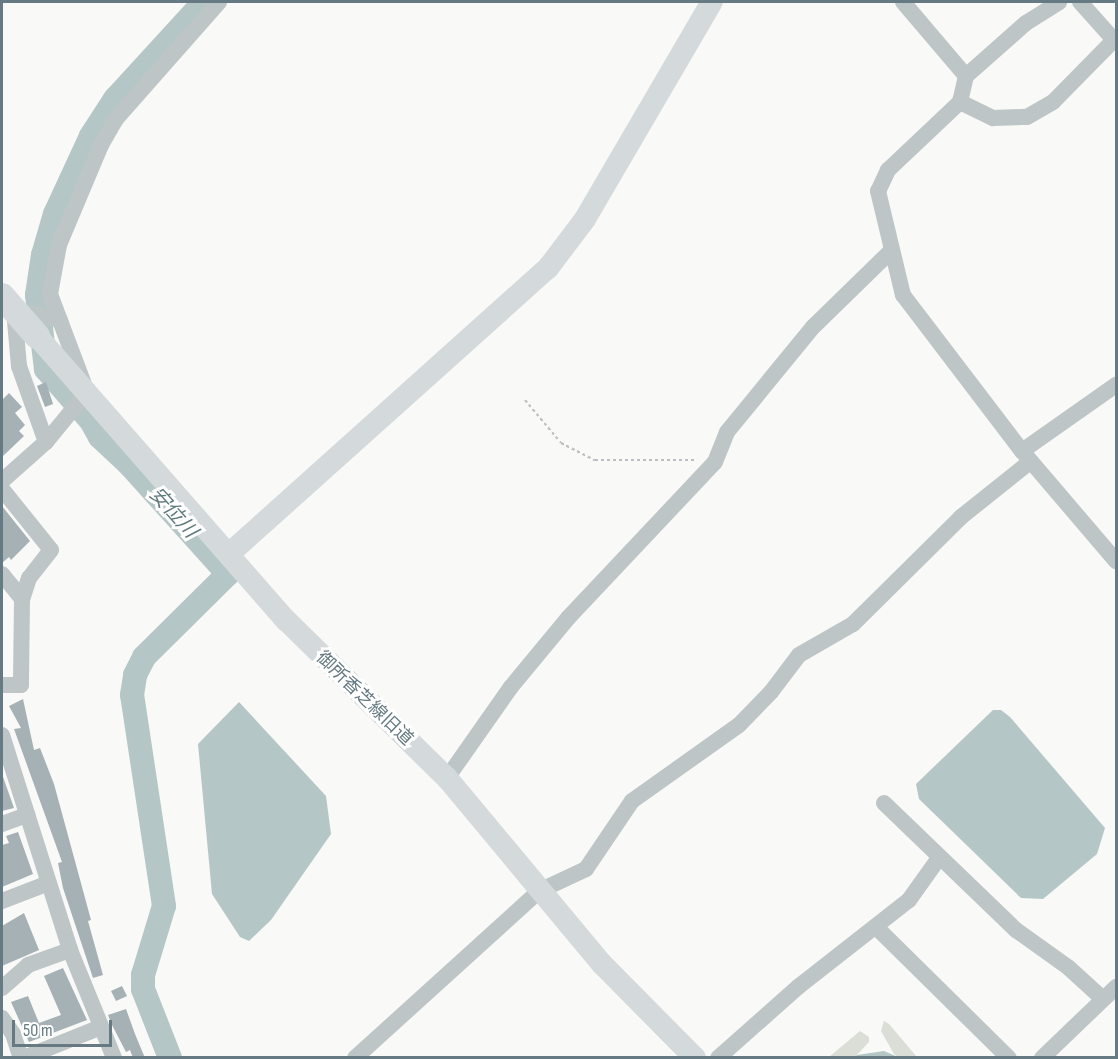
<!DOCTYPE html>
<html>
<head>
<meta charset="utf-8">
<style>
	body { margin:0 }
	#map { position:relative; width:1118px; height:1059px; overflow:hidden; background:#f9f9f7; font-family:"Sofia Sans Condensed","Noto Sans JP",sans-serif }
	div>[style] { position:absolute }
	.green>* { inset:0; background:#daded6 }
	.water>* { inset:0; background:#b5c6c7 }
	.river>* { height:24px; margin:-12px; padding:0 12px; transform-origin:12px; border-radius:12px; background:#b5c6c7 }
	.building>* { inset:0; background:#a5b1b5 }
	.path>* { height:2px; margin-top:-1px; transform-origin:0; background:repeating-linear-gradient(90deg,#bbbfc1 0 3px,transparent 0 6px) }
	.street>* { height:16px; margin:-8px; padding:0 8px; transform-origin:8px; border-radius:8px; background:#bec5c7 }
	.secondary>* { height:22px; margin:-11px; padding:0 11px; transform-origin:11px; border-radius:11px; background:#d4d9dc }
	.primary>* { height:26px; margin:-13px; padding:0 13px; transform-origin:13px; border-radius:13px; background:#d4d9dc }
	span { translate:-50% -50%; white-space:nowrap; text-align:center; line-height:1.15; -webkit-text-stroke:6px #fff; paint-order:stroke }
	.street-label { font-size:18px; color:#657a82 }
	.water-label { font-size:20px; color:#5f797c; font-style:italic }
	.frame { position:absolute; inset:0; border:3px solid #657a82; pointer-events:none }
	.scale { position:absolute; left:12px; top:1020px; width:100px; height:27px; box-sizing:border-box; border:3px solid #657a82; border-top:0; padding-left:8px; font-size:18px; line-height:21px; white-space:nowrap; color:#657a82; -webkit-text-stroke:4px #fff; paint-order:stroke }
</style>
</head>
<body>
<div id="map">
	<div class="green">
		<i style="clip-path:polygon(884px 1021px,889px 1024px,917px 1057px,898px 1057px,894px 1054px,881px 1031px)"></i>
		<i style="clip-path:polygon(860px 1031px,869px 1037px,869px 1042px,855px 1057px,829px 1057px)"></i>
	</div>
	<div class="water">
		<i style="clip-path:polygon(239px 702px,326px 796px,331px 834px,271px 920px,249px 941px,240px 937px,212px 894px,198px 744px)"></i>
		<i style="clip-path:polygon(993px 710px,1001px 710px,1010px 717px,1105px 828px,1097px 854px,1043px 899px,1021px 898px,919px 799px,916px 784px)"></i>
		<i style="clip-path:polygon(884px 1051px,898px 1057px,855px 1057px,857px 1055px)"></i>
	</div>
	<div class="river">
		<i style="left:170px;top:1058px;width:74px;rotate:-111.4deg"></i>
		<i style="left:143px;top:989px;width:14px;rotate:-90deg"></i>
		<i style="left:143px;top:975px;width:72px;rotate:-73.1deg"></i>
		<i style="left:164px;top:906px;width:213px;rotate:-98.6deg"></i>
		<i style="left:132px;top:695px;width:20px;rotate:-81deg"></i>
		<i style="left:135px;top:675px;width:20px;rotate:-63deg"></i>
		<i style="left:144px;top:657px;width:118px;rotate:-44.7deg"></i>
		<i style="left:228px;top:574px;width:147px;rotate:-132deg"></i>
		<i style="left:130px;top:465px;width:41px;rotate:-137deg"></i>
		<i style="left:100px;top:437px;width:18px;rotate:-119deg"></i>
		<i style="left:91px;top:421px;width:69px;rotate:-130.9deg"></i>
		<i style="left:46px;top:369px;width:75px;rotate:-96.9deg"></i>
		<i style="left:37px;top:295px;width:40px;rotate:-81.5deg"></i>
		<i style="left:43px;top:255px;width:43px;rotate:-73.7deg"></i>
		<i style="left:55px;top:214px;width:86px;rotate:-65.2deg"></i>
		<i style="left:91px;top:136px;width:44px;rotate:-57deg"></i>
		<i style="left:115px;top:99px;width:132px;rotate:-47.5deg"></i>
	</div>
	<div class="building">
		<i style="clip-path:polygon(46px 382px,53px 404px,45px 407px,37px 386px)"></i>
		<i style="clip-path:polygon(9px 393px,22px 407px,15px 413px,25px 425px,19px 431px,24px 436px,2px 457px,2px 400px)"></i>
		<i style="clip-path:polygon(2px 506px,30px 541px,11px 560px,9px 557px,2px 563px)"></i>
		<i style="clip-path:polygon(23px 699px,34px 750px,40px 748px,54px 784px,91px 920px,88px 921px,103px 975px,93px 978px,63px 888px,58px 863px,62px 862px,14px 729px,21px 728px,9px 706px)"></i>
		<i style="clip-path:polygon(2px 774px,14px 808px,2px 811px)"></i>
		<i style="clip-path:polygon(18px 832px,33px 874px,2px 887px,2px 845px,9px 843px,6px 836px)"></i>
		<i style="clip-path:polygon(24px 913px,39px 950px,2px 966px,2px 926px)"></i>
		<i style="clip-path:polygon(63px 968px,87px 1020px,29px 1042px,11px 1002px,28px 996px,39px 1023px,61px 1015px,44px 976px)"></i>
		<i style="clip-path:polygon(122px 986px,127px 996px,116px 1001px,111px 991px)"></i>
		<i style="clip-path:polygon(126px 1009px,135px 1034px,145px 1058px,133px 1058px,130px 1050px,126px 1052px,112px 1025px,108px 1015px)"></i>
	</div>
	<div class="path">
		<i style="left:525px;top:400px;width:56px;rotate:50.1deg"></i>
		<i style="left:561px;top:443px;width:38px;rotate:27deg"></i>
		<i style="left:595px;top:460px;width:102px"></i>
	</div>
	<div class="street">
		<i style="left:903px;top:2px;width:97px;rotate:49.6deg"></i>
		<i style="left:966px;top:76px;width:27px;rotate:103deg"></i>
		<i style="left:960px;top:102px;width:99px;rotate:136.6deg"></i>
		<i style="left:888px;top:170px;width:23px;rotate:115deg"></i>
		<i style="left:878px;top:191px;width:107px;rotate:76.5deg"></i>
		<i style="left:903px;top:295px;width:196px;rotate:52.7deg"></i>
		<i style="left:1022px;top:451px;width:145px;rotate:49.5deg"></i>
		<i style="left:1080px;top:2px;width:51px;rotate:48.2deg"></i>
		<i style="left:966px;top:76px;width:80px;rotate:-41.5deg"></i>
		<i style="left:1026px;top:23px;width:39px;rotate:-32deg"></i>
		<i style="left:960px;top:102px;width:37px;rotate:26deg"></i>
		<i style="left:993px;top:118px;width:34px;rotate:-2deg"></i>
		<i style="left:1027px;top:117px;width:30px;rotate:-30deg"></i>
		<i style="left:1053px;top:102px;width:90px;rotate:-45.5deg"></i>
		<i style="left:46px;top:442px;width:65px;rotate:-50.6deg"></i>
		<i style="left:87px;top:392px;width:105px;rotate:-110.7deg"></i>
		<i style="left:50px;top:294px;width:50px;rotate:-79.6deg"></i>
		<i style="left:59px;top:245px;width:108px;rotate:-67.2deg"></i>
		<i style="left:101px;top:145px;width:30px;rotate:-60deg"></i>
		<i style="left:116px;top:119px;width:156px;rotate:-48.6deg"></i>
		<i style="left:1022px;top:451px;width:115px;rotate:-35.1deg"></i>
		<i style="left:2px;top:481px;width:59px;rotate:-41.6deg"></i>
		<i style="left:46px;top:442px;width:81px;rotate:-109.6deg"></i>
		<i style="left:19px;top:366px;width:56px;rotate:-95.1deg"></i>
		<i style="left:14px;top:310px;width:47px;rotate:12.3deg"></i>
		<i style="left:2px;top:489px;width:78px;rotate:51.2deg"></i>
		<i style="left:51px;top:550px;width:36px;rotate:128deg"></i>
		<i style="left:29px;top:578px;width:22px;rotate:108deg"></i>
		<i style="left:22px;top:599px;width:86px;rotate:90.7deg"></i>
		<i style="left:21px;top:685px;width:19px;rotate:180deg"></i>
		<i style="left:2px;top:574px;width:32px;rotate:51deg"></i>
		<i style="left:2px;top:735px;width:225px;rotate:72.4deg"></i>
		<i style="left:70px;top:950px;width:117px;rotate:67.8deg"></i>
		<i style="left:447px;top:778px;width:111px;rotate:-54.9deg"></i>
		<i style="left:511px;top:687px;width:89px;rotate:-50.4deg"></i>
		<i style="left:568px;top:618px;width:214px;rotate:-46.7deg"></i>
		<i style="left:715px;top:462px;width:32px;rotate:-68deg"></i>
		<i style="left:727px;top:432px;width:136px;rotate:-50.7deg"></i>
		<i style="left:813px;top:327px;width:110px;rotate:-44.3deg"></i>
		<i style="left:884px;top:803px;width:183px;rotate:43.9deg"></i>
		<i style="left:1016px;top:930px;width:65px;rotate:35.6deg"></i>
		<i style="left:1069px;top:968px;width:46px;rotate:42.4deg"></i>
		<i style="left:2px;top:824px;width:27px;rotate:-20deg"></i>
		<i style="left:2px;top:901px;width:50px;rotate:-21deg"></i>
		<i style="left:877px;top:928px;width:185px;rotate:44.6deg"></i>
		<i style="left:2px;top:988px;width:35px;rotate:-41deg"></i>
		<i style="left:28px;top:965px;width:45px;rotate:-19.7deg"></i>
		<i style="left:2px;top:1018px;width:19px;rotate:55deg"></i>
		<i style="left:13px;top:1034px;width:25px;rotate:72deg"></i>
		<i style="left:24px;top:1058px;width:83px;rotate:-21.9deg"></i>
		<i style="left:355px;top:1058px;width:248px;rotate:-42.2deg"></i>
		<i style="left:539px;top:891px;width:52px;rotate:-25.1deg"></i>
		<i style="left:586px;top:869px;width:82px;rotate:-55.9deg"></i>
		<i style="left:632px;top:801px;width:131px;rotate:-35.4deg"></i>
		<i style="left:739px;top:725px;width:46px;rotate:-45.9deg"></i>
		<i style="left:771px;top:692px;width:46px;rotate:-52.9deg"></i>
		<i style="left:799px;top:655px;width:62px;rotate:-29.9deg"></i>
		<i style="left:853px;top:624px;width:152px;rotate:-44.7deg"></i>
		<i style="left:961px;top:517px;width:88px;rotate:-38.6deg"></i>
		<i style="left:718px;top:1058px;width:107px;rotate:-41.6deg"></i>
		<i style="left:798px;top:987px;width:141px;rotate:-38.1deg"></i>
		<i style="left:909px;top:900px;width:52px;rotate:-54.5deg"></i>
		<i style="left:1042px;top:1058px;width:103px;rotate:-43.8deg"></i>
	</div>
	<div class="secondary">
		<i style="left:37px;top:336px;width:378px;rotate:48.8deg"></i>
		<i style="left:286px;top:620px;width:226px;rotate:44.5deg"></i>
		<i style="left:447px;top:778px;width:242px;rotate:50.2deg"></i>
		<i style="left:602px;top:964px;width:132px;rotate:45.3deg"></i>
		<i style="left:229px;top:554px;width:428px;rotate:-41.9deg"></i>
		<i style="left:548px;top:268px;width:61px;rotate:-52.9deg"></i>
		<i style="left:585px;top:219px;width:251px;rotate:-59.7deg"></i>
	</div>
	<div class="primary">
		<i style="left:2px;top:296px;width:53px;rotate:48.8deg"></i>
	</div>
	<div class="street-label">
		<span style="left:364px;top:699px;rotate:44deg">御所香芝線旧道</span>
	</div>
	<div class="water-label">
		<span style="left:173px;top:513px;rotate:48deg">安位川</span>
	</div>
	<div class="frame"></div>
	<div class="scale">50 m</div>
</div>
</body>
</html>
